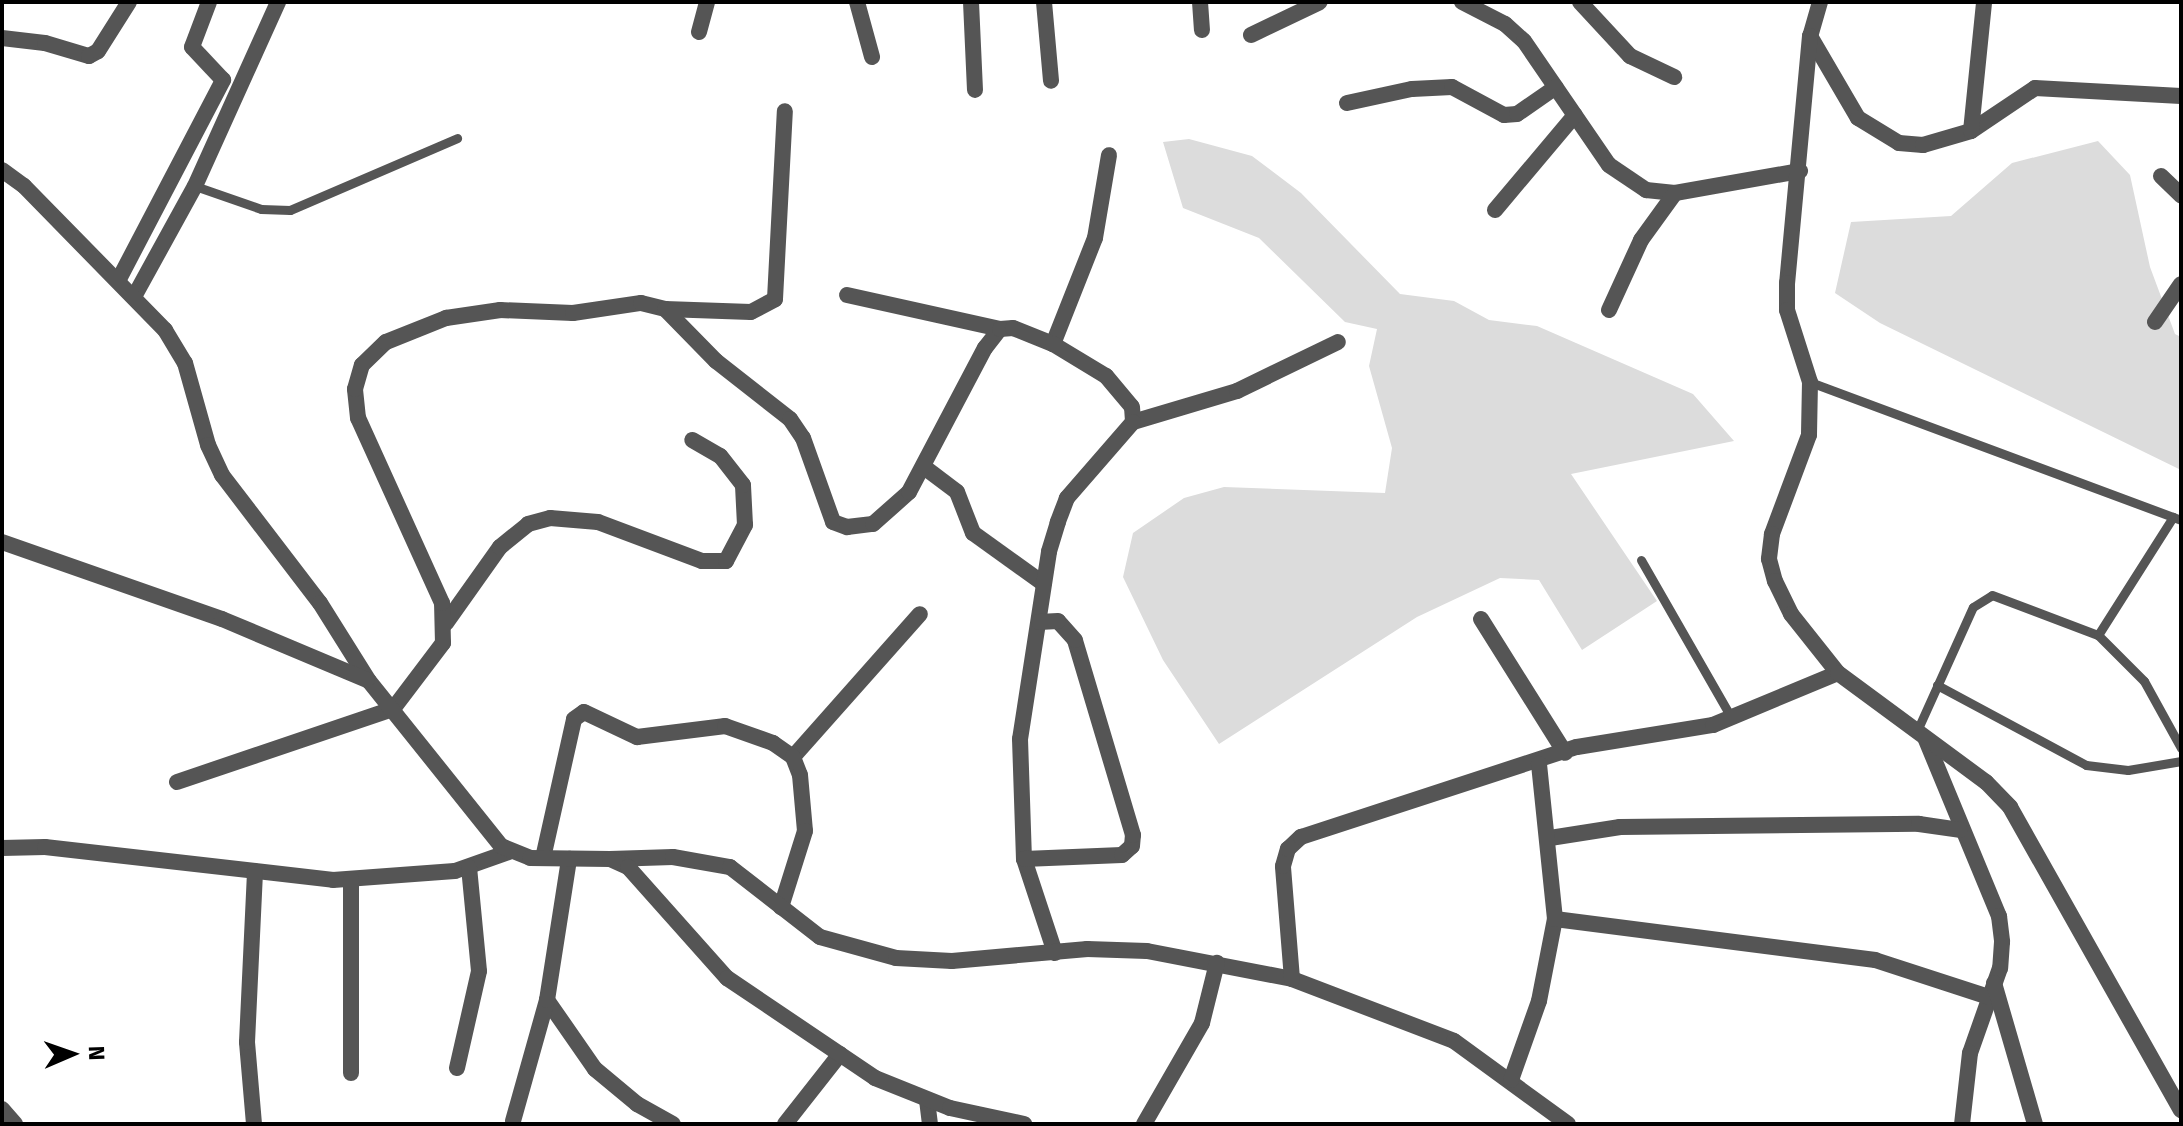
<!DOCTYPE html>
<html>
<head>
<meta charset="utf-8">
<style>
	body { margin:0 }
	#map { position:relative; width:2183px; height:1126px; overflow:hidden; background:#fff; font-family:"Fira Sans",sans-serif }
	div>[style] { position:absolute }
	.green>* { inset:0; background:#dcdcdc }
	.service>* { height:9px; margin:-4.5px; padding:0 4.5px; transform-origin:4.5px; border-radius:4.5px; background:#555 }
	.minor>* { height:16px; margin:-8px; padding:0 8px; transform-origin:8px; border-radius:8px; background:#555 }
	.tertiary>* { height:16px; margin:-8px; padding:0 8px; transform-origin:8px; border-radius:8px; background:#555 }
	span { translate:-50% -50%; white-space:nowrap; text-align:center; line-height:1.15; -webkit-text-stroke:6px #fff; paint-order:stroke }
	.frame { position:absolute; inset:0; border:4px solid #000; pointer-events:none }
	.north { position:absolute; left:32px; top:1014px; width:80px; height:80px; -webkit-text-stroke:6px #fff; paint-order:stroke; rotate:88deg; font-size:22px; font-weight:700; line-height:32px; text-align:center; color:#000 }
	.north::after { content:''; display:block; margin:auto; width:28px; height:36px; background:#000; clip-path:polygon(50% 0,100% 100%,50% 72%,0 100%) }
</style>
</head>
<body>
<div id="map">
	<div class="green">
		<i style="clip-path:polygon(1189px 139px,1252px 156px,1301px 193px,1400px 294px,1454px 301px,1489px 320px,1537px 326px,1693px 394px,1734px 441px,1571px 474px,1657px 601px,1582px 650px,1539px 580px,1500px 578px,1417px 617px,1219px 744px,1163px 660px,1123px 577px,1133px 533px,1184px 498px,1224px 487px,1385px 493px,1392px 448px,1369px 366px,1377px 329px,1345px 322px,1259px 238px,1183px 208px,1163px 142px)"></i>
		<i style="clip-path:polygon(2098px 141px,2130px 175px,2150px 267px,2175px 334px,2181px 337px,2181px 470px,1880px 323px,1835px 293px,1851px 222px,1951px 216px,2012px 163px)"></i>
	</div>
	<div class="service">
		<i style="left:195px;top:186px;width:70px;rotate:19.2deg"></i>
		<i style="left:261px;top:209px;width:29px;rotate:2deg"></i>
		<i style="left:290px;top:210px;width:182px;rotate:-23.3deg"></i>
		<i style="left:1810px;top:382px;width:396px;rotate:20.4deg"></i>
		<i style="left:1641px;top:560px;width:181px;rotate:60.2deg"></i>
		<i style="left:2098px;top:635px;width:140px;rotate:-57.6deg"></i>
		<i style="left:1937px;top:685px;width:169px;rotate:28.2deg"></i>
		<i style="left:2086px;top:765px;width:42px;rotate:6.8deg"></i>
		<i style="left:2128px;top:770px;width:54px;rotate:-9.6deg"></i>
		<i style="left:1916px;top:733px;width:138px;rotate:-65.7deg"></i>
		<i style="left:1973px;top:607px;width:22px;rotate:-32deg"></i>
		<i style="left:1992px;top:595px;width:113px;rotate:20.7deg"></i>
		<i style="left:2098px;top:635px;width:65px;rotate:45deg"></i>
		<i style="left:2144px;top:681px;width:77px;rotate:61.1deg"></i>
	</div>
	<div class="minor">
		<i style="left:857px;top:2px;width:57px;rotate:74.7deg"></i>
		<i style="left:971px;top:2px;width:88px;rotate:87.4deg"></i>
		<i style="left:1044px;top:2px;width:79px;rotate:84.9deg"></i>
		<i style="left:1200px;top:2px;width:28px;rotate:86deg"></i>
		<i style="left:1462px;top:2px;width:48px;rotate:27.1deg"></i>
		<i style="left:1505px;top:24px;width:25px;rotate:42deg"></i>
		<i style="left:1524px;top:41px;width:150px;rotate:55.6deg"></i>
		<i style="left:1609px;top:165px;width:45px;rotate:34deg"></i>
		<i style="left:1646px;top:190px;width:29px;rotate:6deg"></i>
		<i style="left:1675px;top:193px;width:127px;rotate:-10deg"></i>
		<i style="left:1580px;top:2px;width:74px;rotate:47.2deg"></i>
		<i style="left:1630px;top:56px;width:49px;rotate:25.5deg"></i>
		<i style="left:699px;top:32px;width:31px;rotate:-75deg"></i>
		<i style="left:1251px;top:35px;width:76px;rotate:-25.6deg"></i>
		<i style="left:1810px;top:36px;width:95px;rotate:59.7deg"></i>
		<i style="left:1858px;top:118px;width:48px;rotate:31.4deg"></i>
		<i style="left:1899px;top:143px;width:24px;rotate:5deg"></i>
		<i style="left:1923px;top:145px;width:50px;rotate:-16.3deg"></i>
		<i style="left:1971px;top:131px;width:77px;rotate:-33.9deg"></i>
		<i style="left:2035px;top:88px;width:146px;rotate:3.1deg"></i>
		<i style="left:2px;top:38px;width:43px;rotate:6.6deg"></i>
		<i style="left:45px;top:43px;width:46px;rotate:16.5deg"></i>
		<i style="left:89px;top:56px;width:10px;rotate:-29deg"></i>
		<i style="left:98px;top:51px;width:58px;rotate:-57.7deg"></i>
		<i style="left:1347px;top:103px;width:66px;rotate:-12.2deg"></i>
		<i style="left:1412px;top:89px;width:40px;rotate:-2.9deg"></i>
		<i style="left:1452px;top:87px;width:59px;rotate:28.3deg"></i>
		<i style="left:1504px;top:115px;width:13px;rotate:-4deg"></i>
		<i style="left:1517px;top:114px;width:47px;rotate:-34.7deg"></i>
		<i style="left:1971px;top:131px;width:130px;rotate:-84.2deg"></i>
		<i style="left:2161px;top:176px;width:28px;rotate:44deg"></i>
		<i style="left:1495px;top:210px;width:124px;rotate:-49.9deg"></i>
		<i style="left:118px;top:281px;width:227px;rotate:-62.4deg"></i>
		<i style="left:223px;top:80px;width:45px;rotate:-133.2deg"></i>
		<i style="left:192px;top:47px;width:48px;rotate:-69.3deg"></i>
		<i style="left:135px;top:295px;width:124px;rotate:-61.2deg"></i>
		<i style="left:195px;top:186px;width:202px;rotate:-65.7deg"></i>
		<i style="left:847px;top:295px;width:157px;rotate:12.5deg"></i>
		<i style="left:665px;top:309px;width:86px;rotate:2deg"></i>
		<i style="left:751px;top:312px;width:27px;rotate:-28deg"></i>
		<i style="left:775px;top:299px;width:188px;rotate:-87deg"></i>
		<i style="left:1609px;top:310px;width:77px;rotate:-65.4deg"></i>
		<i style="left:1641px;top:240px;width:58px;rotate:-54.1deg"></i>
		<i style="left:2155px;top:322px;width:46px;rotate:-55.6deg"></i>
		<i style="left:1053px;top:344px;width:114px;rotate:-68.4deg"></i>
		<i style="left:1095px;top:238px;width:84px;rotate:-80.4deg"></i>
		<i style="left:1133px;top:422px;width:109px;rotate:-16.6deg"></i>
		<i style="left:1237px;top:391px;width:112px;rotate:-25.9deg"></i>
		<i style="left:924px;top:467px;width:41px;rotate:37.1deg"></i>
		<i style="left:957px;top:492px;width:44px;rotate:68.7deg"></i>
		<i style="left:973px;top:533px;width:87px;rotate:35.7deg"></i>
		<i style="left:1481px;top:619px;width:158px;rotate:57.9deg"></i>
		<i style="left:446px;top:623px;width:93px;rotate:-54.6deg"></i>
		<i style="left:500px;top:547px;width:36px;rotate:-39deg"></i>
		<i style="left:528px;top:524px;width:23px;rotate:-15deg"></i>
		<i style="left:550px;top:518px;width:48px;rotate:4.8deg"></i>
		<i style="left:598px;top:522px;width:111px;rotate:20.6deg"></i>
		<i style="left:702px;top:561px;width:24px"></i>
		<i style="left:726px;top:561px;width:41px;rotate:-62.2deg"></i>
		<i style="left:745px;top:525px;width:40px;rotate:-92.9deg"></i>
		<i style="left:743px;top:485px;width:37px;rotate:-128deg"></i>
		<i style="left:720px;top:456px;width:32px;rotate:-150deg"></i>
		<i style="left:1926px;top:740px;width:191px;rotate:67.5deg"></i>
		<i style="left:1999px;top:916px;width:26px;rotate:83deg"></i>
		<i style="left:2002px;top:942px;width:26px;rotate:94deg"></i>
		<i style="left:2000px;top:968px;width:90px;rotate:109.4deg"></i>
		<i style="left:1970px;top:1053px;width:71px;rotate:96.4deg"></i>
		<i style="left:793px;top:757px;width:191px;rotate:-48.4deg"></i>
		<i style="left:177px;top:782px;width:228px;rotate:-18.7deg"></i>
		<i style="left:393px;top:709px;width:83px;rotate:-52.9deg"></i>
		<i style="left:443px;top:643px;width:40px;rotate:-91.4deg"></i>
		<i style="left:442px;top:603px;width:203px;rotate:-114.4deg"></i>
		<i style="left:358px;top:418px;width:29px;rotate:-96deg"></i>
		<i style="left:355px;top:389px;width:25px;rotate:-74deg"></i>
		<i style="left:362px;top:365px;width:33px;rotate:-44deg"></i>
		<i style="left:386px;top:342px;width:65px;rotate:-21.8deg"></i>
		<i style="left:446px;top:318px;width:55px;rotate:-8.4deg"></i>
		<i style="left:500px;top:310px;width:73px;rotate:2.4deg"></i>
		<i style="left:573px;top:313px;width:69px;rotate:-8.4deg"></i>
		<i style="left:641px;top:303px;width:25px;rotate:14deg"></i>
		<i style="left:665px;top:309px;width:73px;rotate:45.6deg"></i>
		<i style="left:716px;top:361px;width:94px;rotate:38.1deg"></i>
		<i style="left:790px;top:419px;width:23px;rotate:56deg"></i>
		<i style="left:803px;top:438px;width:89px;rotate:70.3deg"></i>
		<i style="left:833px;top:522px;width:15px;rotate:20deg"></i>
		<i style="left:847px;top:527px;width:26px;rotate:-7deg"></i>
		<i style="left:873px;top:524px;width:48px;rotate:-41.6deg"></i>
		<i style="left:909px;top:492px;width:163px;rotate:-62.2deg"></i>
		<i style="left:985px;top:348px;width:24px;rotate:-52deg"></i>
		<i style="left:1000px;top:329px;width:13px;rotate:-4deg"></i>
		<i style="left:1013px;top:328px;width:43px;rotate:21.8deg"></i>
		<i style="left:1053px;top:344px;width:62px;rotate:31.1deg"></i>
		<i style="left:1106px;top:376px;width:40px;rotate:50deg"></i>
		<i style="left:1132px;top:407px;width:15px;rotate:86deg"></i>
		<i style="left:1133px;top:422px;width:101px;rotate:131deg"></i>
		<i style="left:1067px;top:498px;width:26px;rotate:111deg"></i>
		<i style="left:1058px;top:522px;width:31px;rotate:107deg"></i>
		<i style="left:1049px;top:552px;width:189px;rotate:98.8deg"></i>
		<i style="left:1020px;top:739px;width:120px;rotate:88.1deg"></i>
		<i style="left:1024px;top:859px;width:99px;rotate:71.7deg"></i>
		<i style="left:1550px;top:838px;width:71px;rotate:-8.9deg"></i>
		<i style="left:1620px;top:827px;width:299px;rotate:-0.6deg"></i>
		<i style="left:1919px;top:824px;width:41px;rotate:8.3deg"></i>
		<i style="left:2px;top:848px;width:43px;rotate:-1.3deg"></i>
		<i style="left:45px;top:847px;width:290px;rotate:6.5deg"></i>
		<i style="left:333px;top:880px;width:122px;rotate:-4.2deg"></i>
		<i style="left:455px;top:871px;width:57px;rotate:-19.4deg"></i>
		<i style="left:543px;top:858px;width:142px;rotate:-77.4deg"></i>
		<i style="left:574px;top:719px;width:12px;rotate:-35deg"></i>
		<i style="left:584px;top:712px;width:59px;rotate:25.3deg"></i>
		<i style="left:637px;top:737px;width:89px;rotate:-7.1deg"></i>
		<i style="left:725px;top:726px;width:51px;rotate:19.5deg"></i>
		<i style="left:773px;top:743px;width:24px;rotate:35deg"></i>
		<i style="left:793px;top:757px;width:19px;rotate:69deg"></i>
		<i style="left:800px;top:775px;width:56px;rotate:84.9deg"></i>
		<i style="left:805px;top:831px;width:80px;rotate:107.5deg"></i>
		<i style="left:610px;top:859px;width:63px;rotate:-1.8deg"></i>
		<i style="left:673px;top:857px;width:58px;rotate:10deg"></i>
		<i style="left:730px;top:867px;width:114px;rotate:37.9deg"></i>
		<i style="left:820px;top:937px;width:79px;rotate:15.4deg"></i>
		<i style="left:896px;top:958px;width:56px;rotate:3.1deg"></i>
		<i style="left:952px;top:961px;width:136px;rotate:-5.1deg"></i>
		<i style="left:1087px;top:949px;width:60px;rotate:1.9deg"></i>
		<i style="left:1147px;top:951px;width:148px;rotate:10.9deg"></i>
		<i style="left:1292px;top:979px;width:173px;rotate:20.9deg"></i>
		<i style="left:1454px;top:1041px;width:141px;rotate:36.1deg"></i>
		<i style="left:1024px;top:859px;width:98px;rotate:-2.3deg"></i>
		<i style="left:1122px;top:855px;width:13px;rotate:-42deg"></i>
		<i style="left:1132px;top:846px;width:11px;rotate:-85deg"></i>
		<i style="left:1133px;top:835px;width:203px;rotate:-106.6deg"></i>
		<i style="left:1075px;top:640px;width:25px;rotate:-132deg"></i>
		<i style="left:1058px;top:621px;width:19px;rotate:177deg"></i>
		<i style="left:351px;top:879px;width:194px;rotate:90deg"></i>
		<i style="left:1555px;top:919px;width:323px;rotate:7.3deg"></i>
		<i style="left:1875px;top:960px;width:120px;rotate:18deg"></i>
		<i style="left:1292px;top:979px;width:113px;rotate:-94.6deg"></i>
		<i style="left:1283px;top:866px;width:18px;rotate:-74deg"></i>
		<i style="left:1288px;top:849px;width:18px;rotate:-43deg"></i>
		<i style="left:1301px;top:837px;width:290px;rotate:-18.1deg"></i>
		<i style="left:1577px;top:747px;width:138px;rotate:-9.2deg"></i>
		<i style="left:1713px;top:725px;width:135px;rotate:-22.6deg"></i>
		<i style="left:1994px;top:983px;width:147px;rotate:73.8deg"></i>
		<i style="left:547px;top:1000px;width:84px;rotate:55.2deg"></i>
		<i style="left:595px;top:1069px;width:55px;rotate:39.8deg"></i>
		<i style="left:637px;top:1104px;width:41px;rotate:29.1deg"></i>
		<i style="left:457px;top:1068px;width:99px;rotate:-77.2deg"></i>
		<i style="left:479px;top:971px;width:104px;rotate:-95.5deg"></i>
		<i style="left:1511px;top:1080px;width:84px;rotate:-70.5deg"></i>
		<i style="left:1539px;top:1001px;width:84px;rotate:-79deg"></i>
		<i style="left:1555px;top:919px;width:156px;rotate:-95.9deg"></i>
		<i style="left:927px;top:1100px;width:24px;rotate:83deg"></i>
		<i style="left:2px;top:1109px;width:20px;rotate:49deg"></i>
		<i style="left:513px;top:1121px;width:126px;rotate:-74.3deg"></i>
		<i style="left:547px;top:1000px;width:143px;rotate:-81.1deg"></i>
		<i style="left:254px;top:1124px;width:82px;rotate:-94.9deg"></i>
		<i style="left:247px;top:1042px;width:171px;rotate:-87.3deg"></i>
		<i style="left:785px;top:1124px;width:89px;rotate:-51.8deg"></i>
		<i style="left:1144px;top:1124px;width:116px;rotate:-60.1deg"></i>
		<i style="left:1202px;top:1023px;width:62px;rotate:-76deg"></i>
	</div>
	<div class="tertiary">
		<i style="left:1820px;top:2px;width:35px;rotate:106deg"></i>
		<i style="left:1810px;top:36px;width:248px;rotate:95.3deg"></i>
		<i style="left:1787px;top:283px;width:27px;rotate:90deg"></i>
		<i style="left:1787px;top:310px;width:76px;rotate:72.3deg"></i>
		<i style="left:1810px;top:382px;width:53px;rotate:91.1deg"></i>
		<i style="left:1809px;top:435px;width:106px;rotate:110.5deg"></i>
		<i style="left:1772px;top:534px;width:25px;rotate:97deg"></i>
		<i style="left:1769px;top:559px;width:23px;rotate:75deg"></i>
		<i style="left:1775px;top:581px;width:37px;rotate:64deg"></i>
		<i style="left:1791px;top:614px;width:75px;rotate:51.5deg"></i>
		<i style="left:1838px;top:673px;width:184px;rotate:36.4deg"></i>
		<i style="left:1986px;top:782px;width:35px;rotate:46deg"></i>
		<i style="left:2010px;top:807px;width:348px;rotate:60.6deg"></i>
		<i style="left:2px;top:170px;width:27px;rotate:36deg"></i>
		<i style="left:24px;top:186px;width:202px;rotate:45.6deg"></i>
		<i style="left:165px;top:330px;width:39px;rotate:59deg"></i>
		<i style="left:185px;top:363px;width:85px;rotate:74.3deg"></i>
		<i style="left:208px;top:445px;width:33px;rotate:65deg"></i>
		<i style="left:222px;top:475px;width:161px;rotate:52.6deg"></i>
		<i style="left:320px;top:603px;width:92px;rotate:57.9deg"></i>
		<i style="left:369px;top:681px;width:211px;rotate:51.3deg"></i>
		<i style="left:501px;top:846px;width:31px;rotate:22deg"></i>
		<i style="left:530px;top:858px;width:80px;rotate:0.7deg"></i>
		<i style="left:610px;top:859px;width:20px;rotate:24deg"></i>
		<i style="left:628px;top:867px;width:149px;rotate:48.3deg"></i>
		<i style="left:727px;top:978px;width:179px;rotate:34deg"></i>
		<i style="left:875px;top:1078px;width:81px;rotate:21.8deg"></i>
		<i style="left:950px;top:1108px;width:76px;rotate:12.2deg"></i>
		<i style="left:2px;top:542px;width:233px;rotate:19.3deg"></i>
		<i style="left:222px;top:619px;width:157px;rotate:22.8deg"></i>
	</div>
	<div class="frame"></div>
	<div class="north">N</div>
</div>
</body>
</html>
